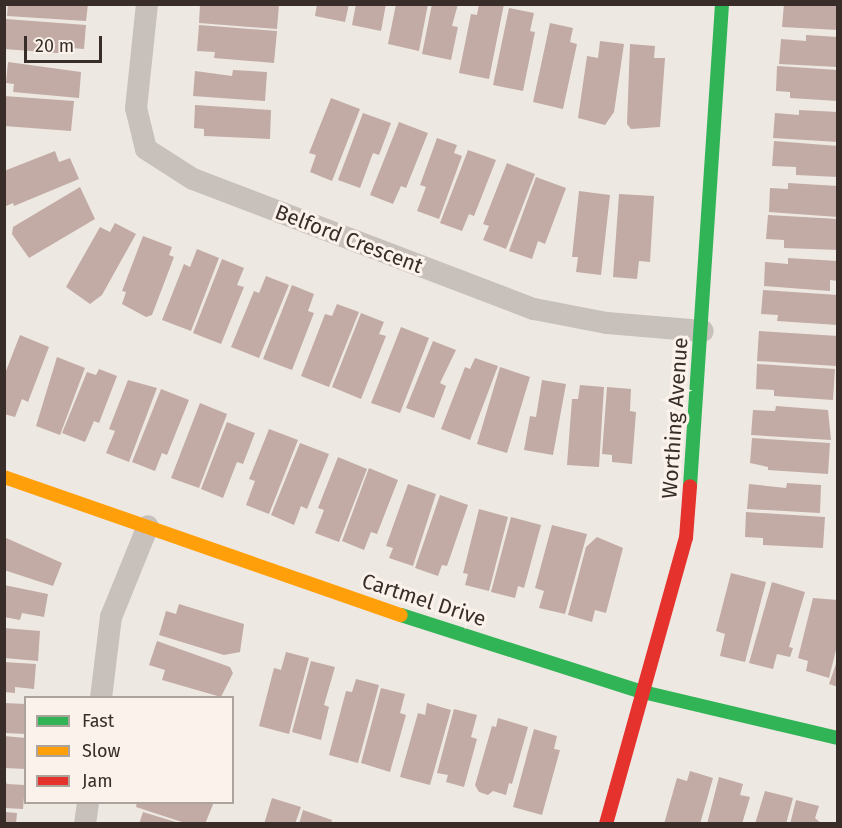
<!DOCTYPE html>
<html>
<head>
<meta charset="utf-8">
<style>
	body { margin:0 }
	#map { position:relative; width:842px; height:828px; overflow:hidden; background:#eee8e3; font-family:"Fira Sans",sans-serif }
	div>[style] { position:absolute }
	.building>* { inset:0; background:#c2aba4 }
	.street>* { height:22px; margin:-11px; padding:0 11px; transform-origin:11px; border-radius:11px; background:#c8c0bb }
	.fast>* { height:14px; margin:-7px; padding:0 7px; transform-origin:7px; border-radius:7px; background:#30b455 }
	.slow>* { height:14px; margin:-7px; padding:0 7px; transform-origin:7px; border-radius:7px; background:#ff9f0a }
	.jam>* { height:14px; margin:-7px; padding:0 7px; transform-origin:7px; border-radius:7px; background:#e5322d }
	span { translate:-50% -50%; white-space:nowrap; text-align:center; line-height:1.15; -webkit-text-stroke:6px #faf2eb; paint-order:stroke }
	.street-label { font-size:21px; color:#392d29 }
	.frame { position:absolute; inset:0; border:6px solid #392d29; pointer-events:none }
	.legend { position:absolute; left:24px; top:696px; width:210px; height:108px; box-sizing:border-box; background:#faf2eb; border:2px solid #ada39d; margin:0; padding:8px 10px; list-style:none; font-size:18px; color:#392d29 }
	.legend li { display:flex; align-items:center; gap:12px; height:30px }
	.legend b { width:30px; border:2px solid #ada39d }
	.scale { position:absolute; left:24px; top:36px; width:78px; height:27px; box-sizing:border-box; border:3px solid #392d29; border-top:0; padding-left:8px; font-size:18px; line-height:21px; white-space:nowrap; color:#392d29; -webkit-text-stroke:4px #faf2eb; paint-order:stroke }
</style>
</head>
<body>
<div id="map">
	<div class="building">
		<i style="clip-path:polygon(8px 4px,88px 4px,86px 21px,7px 16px)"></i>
		<i style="clip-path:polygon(200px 4px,279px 4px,277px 29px,199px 23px)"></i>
		<i style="clip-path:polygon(317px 4px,349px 4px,345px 22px,315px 16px)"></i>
		<i style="clip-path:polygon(356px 4px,386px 4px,381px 31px,352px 25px)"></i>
		<i style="clip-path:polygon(396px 4px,428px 4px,419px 51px,388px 44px)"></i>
		<i style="clip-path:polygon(432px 4px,458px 4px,452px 26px,458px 27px,451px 60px,422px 54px)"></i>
		<i style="clip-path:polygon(479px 4px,504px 4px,489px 79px,459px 73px,471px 14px,477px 15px)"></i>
		<i style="clip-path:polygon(784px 4px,838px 4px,838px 30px,782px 27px)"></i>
		<i style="clip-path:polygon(509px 8px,534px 13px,530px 31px,535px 32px,523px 91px,493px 85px)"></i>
		<i style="clip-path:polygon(6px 19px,86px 25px,84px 49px,70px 48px,70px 54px,4px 49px)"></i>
		<i style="clip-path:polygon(550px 23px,573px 28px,570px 42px,577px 44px,563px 109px,533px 102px)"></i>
		<i style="clip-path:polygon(199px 25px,277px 31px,274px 63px,214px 58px,215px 52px,197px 51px)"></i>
		<i style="clip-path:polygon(806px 35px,838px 37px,838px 67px,779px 64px,781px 39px,806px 41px)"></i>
		<i style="clip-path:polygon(600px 41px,624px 44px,614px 112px,605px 125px,578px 118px,587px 56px,598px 58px)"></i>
		<i style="clip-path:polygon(630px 44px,655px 46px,654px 58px,665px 58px,660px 127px,631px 129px,627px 124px)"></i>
		<i style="clip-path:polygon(8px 62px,81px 72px,79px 98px,13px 92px,14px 84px,6px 83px)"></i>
		<i style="clip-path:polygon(777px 66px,838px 70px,838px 101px,790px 98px,790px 92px,776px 91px)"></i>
		<i style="clip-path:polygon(233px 70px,267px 72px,265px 101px,193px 96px,195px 71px,232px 76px)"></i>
		<i style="clip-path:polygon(4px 96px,74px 101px,71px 131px,4px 126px)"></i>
		<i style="clip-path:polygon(331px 98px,360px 109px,332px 181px,310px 172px,316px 155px,309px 153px)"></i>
		<i style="clip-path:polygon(195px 105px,271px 110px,270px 139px,204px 136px,204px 129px,194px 128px)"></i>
		<i style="clip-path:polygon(799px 110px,838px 112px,838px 142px,773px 138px,775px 113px,799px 115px)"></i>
		<i style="clip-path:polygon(363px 113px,391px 123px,379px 155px,373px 153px,360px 188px,338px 180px)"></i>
		<i style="clip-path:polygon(399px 122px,428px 133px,406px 188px,401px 186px,393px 204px,370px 195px)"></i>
		<i style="clip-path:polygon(437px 138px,457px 145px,454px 153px,462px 156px,439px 219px,417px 211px,426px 187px,420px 185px)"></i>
		<i style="clip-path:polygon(774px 141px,838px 146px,838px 177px,796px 175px,796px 167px,772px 166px)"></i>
		<i style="clip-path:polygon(468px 150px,496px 160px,474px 216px,469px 214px,462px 231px,440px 223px)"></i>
		<i style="clip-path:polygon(55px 151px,59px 162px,70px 158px,79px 179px,14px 206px,13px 203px,4px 207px,4px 171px)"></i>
		<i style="clip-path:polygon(507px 163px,535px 174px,506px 249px,483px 240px,489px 226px,483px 224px)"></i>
		<i style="clip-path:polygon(536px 177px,566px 188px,545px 244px,538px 241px,532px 259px,509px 251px)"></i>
		<i style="clip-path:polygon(788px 183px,838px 186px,838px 217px,769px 212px,770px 188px,788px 189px)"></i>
		<i style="clip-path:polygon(80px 187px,95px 219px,29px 258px,12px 234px,13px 227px)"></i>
		<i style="clip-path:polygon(579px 191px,610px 195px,601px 275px,576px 272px,578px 257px,572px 257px)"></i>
		<i style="clip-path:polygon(619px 194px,654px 196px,650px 262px,639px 261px,637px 279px,613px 277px)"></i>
		<i style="clip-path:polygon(768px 215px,838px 219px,838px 250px,784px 248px,784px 240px,766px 239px)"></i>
		<i style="clip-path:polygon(115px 223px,136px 234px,102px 295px,90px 304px,66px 287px,100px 227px,110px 232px)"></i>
		<i style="clip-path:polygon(143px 236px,172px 247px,169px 255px,174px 257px,152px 315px,146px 317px,122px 304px,126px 292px,122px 291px)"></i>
		<i style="clip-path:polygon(197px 249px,219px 258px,191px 331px,162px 320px,184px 264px,190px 267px)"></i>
		<i style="clip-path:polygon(788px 258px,838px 261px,838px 281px,830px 280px,830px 291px,764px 286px,765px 262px,788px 264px)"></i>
		<i style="clip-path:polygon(222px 259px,244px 268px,237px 285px,244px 287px,221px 344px,193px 333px)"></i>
		<i style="clip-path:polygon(266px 276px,289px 285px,259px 358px,231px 347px,254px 291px,259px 293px)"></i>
		<i style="clip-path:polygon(292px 285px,314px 294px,308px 311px,314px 313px,292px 370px,263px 359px)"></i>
		<i style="clip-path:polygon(763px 290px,838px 295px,838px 325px,777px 321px,778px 315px,761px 314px)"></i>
		<i style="clip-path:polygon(337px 304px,359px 312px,329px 387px,301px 376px,325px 314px,332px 316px)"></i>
		<i style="clip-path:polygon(361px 313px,384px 322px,379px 334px,386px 336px,361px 399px,332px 387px)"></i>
		<i style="clip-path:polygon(401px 327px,429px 338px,400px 413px,371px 403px)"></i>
		<i style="clip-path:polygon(759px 331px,838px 336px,836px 366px,757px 361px)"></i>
		<i style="clip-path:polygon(20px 335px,49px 347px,28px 402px,22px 399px,15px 417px,4px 414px,4px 376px)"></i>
		<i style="clip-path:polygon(433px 341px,456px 350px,440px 383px,446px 386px,434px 418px,406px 408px)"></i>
		<i style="clip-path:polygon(57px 357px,85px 368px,60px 435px,36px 426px)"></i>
		<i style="clip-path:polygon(475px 358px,498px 366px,470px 440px,441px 429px,465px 367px,470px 369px)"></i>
		<i style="clip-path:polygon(757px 364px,835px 369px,833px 400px,774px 396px,774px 390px,756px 389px)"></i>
		<i style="clip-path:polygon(500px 367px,530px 377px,507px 453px,477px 444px)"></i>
		<i style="clip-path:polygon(99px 369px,117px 376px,99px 423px,94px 421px,85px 442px,62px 433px,87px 372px,96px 375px)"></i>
		<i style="clip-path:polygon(128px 380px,157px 388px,129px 462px,106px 453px,115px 431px,109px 429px)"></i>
		<i style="clip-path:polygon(542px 380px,566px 384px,553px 455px,524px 450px,530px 416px,536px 417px)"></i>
		<i style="clip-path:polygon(580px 385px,604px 387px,599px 467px,567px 465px,572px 399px,578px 399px)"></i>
		<i style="clip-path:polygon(607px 387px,631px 389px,630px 411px,636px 412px,632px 464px,612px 462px,612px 455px,602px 454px)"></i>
		<i style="clip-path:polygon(161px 389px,189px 400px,167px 455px,162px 453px,155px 471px,132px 462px)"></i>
		<i style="clip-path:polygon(200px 403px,227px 414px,199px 488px,171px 478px)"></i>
		<i style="clip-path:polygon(776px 406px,828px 410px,831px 440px,751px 435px,753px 410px,775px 411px)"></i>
		<i style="clip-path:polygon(227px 422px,255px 433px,243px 464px,237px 462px,223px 498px,201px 489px)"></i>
		<i style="clip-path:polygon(269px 429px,298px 440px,269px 514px,246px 505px,255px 481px,249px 479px)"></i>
		<i style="clip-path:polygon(752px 438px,830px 443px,828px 474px,768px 470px,768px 467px,750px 463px)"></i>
		<i style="clip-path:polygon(300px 443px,329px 454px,307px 509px,301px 506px,294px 525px,271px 515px)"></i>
		<i style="clip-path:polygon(338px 457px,367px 469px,339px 542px,315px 533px,324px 510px,318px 508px)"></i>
		<i style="clip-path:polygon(369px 468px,398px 480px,377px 534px,371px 532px,364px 550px,342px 541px)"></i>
		<i style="clip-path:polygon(787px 483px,821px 485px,820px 513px,747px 509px,749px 484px,786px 488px)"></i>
		<i style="clip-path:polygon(408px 484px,436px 494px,413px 566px,389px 558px,393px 548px,386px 546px)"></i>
		<i style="clip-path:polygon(440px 495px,468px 505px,447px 566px,442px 565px,438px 576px,415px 568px)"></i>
		<i style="clip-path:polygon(479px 509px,508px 517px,489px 591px,465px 585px,468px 574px,463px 573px)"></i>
		<i style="clip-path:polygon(746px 512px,825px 517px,823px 548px,763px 545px,763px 538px,745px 537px)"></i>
		<i style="clip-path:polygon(511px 517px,541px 525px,524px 588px,518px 586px,515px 598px,491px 592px)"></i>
		<i style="clip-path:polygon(552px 525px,587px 534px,565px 614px,539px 608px,544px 591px,535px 588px)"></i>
		<i style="clip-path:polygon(4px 537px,62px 563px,53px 586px,4px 570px)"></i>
		<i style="clip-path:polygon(597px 537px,623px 548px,606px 613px,595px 610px,592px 622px,568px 615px,586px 547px)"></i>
		<i style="clip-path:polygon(731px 573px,766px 582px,745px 662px,720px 656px,725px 634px,716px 631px)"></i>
		<i style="clip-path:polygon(772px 582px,805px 592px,789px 647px,793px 648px,790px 657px,777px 654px,773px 669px,749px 663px)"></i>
		<i style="clip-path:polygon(4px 585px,48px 594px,44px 617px,22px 613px,20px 620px,4px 617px)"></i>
		<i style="clip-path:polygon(813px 598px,838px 600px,838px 642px,829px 678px,806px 671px,808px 661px,798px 658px)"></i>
		<i style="clip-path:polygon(179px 604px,244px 624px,240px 652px,224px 655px,159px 635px,166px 611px,176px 614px)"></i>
		<i style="clip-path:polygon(4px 628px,40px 631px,38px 661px,4px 658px)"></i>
		<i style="clip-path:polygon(157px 641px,230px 667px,233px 673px,221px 697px,162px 680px,165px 670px,149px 665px)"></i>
		<i style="clip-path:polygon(286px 652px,309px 658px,289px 734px,259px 726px,274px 668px,281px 670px)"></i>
		<i style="clip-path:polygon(311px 661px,335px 667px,324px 705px,329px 707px,321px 740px,292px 732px)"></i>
		<i style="clip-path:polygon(837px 661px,838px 661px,838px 687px,829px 684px)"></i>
		<i style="clip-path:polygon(4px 662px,36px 664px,34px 689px,15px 687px,15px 693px,4px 692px)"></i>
		<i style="clip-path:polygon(356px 679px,379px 685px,358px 763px,329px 755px,346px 691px,352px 692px)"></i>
		<i style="clip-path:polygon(381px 688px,405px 694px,400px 713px,406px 715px,390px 772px,361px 763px)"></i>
		<i style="clip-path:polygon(4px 703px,26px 704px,26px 734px,4px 733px)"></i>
		<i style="clip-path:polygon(427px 703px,451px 710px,430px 785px,400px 777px,418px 713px,425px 715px)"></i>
		<i style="clip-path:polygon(454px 709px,477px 715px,471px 737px,477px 739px,464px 787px,446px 782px,448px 775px,437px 773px)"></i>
		<i style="clip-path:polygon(498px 718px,528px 727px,512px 784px,509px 783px,506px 795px,493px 791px,488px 795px,479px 792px,475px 785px,492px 726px,496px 727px)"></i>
		<i style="clip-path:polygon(534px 729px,557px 736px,554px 749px,560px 750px,542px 815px,513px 807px)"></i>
		<i style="clip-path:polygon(4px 736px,26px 738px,26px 769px,4px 768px)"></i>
		<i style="clip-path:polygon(690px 771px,713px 778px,700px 824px,664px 824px,677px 778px,687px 781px)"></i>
		<i style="clip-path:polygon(719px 777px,743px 784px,740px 795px,750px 797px,742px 824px,707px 824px)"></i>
		<i style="clip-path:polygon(4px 778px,7px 784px,25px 785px,23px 809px,4px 808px)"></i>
		<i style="clip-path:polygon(765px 791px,793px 798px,786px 824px,755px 824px)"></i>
		<i style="clip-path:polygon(272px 798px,301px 807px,295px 824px,264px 824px)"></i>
		<i style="clip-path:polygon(796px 800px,819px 806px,815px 818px,822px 824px,790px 824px)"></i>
		<i style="clip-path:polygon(137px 802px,214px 802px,205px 824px,188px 824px,136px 807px)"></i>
		<i style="clip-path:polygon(303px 810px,332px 820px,331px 824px,299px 824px)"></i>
		<i style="clip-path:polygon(5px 812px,17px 813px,16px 824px,5px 824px)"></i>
		<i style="clip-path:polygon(143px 812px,179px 823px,179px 824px,139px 824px)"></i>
	</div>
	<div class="street">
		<i style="left:147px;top:4px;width:105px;rotate:96deg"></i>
		<i style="left:136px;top:108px;width:42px;rotate:76.3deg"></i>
		<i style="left:146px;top:149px;width:56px;rotate:32.6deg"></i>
		<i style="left:193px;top:179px;width:365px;rotate:20.9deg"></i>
		<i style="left:534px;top:309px;width:74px;rotate:10.9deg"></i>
		<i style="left:607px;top:323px;width:96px;rotate:4.8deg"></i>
		<i style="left:101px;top:698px;width:82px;rotate:-83deg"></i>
		<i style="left:111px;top:617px;width:98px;rotate:-67.9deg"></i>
		<i style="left:85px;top:824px;width:22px;rotate:-82deg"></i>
	</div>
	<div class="fast">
		<i style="left:690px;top:486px;width:483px;rotate:-86.2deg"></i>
		<i style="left:401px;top:615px;width:254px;rotate:17.7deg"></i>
		<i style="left:643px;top:692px;width:200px;rotate:13.3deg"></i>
	</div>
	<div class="slow">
		<i style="left:4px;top:477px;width:420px;rotate:19.2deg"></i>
	</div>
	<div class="jam">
		<i style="left:606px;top:824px;width:297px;rotate:-74.4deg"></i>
		<i style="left:686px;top:538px;width:52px;rotate:-85.6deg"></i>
	</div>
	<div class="street-label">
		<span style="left:349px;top:239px;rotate:21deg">Belford Crescent</span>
		<span style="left:675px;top:418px;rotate:-86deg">Worthing Avenue</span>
		<span style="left:424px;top:600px;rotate:18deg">Cartmel Drive</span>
	</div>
	<div class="frame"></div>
	<ul class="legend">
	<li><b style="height:8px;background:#30b455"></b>Fast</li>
	<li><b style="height:8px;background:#ff9f0a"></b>Slow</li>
	<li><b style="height:8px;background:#e5322d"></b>Jam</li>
	</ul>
	<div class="scale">20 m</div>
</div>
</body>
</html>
